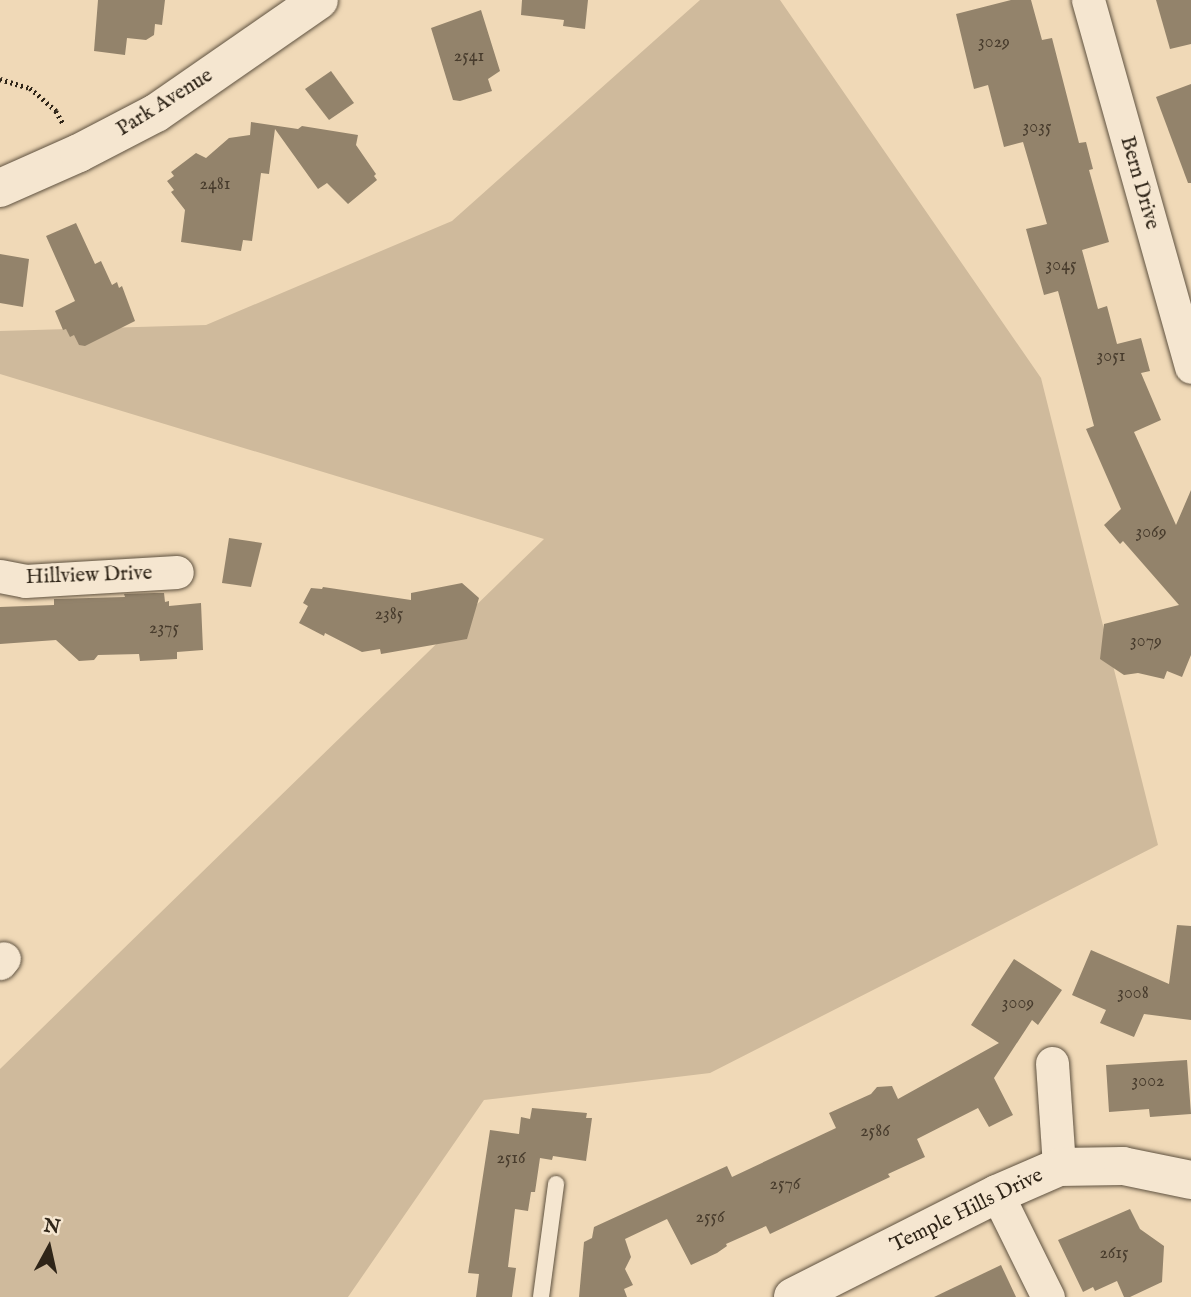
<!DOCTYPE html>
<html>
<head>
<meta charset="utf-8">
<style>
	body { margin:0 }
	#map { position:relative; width:1191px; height:1297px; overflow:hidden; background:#f0d9b7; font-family:"IM FELL English",serif }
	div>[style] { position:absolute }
	.green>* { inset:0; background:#cfba9c }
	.building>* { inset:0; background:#93836b }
	.path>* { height:4.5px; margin-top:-2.25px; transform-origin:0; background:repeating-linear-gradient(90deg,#2f2518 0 2px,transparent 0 5.5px) }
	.roads { filter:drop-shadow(0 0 2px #5f5240) drop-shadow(0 0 2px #5f5240) }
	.lane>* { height:16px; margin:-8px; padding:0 8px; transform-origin:8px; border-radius:8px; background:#f5e6d0 }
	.street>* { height:33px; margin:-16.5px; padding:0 16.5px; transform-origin:16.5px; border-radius:16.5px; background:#f5e6d0 }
	.secondary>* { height:38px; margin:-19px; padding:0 19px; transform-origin:19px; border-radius:19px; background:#f5e6d0 }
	span { translate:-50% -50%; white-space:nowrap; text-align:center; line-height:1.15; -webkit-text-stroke:5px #f5e6d0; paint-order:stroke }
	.number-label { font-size:18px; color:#483c2d }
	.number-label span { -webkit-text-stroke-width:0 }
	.street-label { font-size:21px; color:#2f2518 }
	.north { position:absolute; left:14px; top:1213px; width:70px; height:70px; -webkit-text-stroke:5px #f5e6d0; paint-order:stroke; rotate:8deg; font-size:19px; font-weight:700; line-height:28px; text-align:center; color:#2f2518 }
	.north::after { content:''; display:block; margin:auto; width:24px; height:32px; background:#2f2518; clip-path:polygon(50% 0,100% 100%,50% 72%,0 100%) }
</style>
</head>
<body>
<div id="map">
	<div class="green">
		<i style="clip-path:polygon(700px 0,780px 0,1041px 378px,1158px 845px,710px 1073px,484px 1100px,348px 1297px,0 1297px,0 1069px,544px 539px,0 374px,0 331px,206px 325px,452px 221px)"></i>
	</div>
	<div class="building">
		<i style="clip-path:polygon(98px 0,165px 0,162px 25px,155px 24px,154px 35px,146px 40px,127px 38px,125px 55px,94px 51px)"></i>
		<i style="clip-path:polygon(522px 0,588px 0,585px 29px,563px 26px,564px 20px,521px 15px)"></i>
		<i style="clip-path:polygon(1011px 0,1031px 0,1042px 40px,1052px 38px,1079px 143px,1086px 142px,1093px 169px,1089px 170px,1109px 242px,1082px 250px,1098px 309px,1107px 306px,1117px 344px,1141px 338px,1150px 371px,1141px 373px,1161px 420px,1134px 432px,1176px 525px,1191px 490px,1191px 655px,1182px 677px,1167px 671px,1164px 679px,1138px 673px,1124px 675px,1100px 659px,1104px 624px,1179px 605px,1123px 541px,1120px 544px,1104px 525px,1121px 509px,1086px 429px,1094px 426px,1058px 291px,1044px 295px,1026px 229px,1047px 224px,1023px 142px,1004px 147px,988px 85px,974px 89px,956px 14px)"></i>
		<i style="clip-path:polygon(1156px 0,1191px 0,1191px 44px,1170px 49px)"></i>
		<i style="clip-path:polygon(481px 10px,500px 71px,488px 79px,492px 91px,460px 101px,453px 100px,431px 28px)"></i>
		<i style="clip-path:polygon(331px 71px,354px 103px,329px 120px,305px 89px)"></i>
		<i style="clip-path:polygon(1191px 84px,1191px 183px,1188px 183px,1156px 97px)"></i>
		<i style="clip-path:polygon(251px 122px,298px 129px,302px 126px,358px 135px,356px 145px,376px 174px,374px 176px,377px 180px,348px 204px,327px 183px,318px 189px,275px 129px,269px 174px,261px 173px,252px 241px,243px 240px,241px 251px,181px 242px,185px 210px,171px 192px,174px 190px,167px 181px,174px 176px,171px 172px,196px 153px,206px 158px,229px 138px,250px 135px)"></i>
		<i style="clip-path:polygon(76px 223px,95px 264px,101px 261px,112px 285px,117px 282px,119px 288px,122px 286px,135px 321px,85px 346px,79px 345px,74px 335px,70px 337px,66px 329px,63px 330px,55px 311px,75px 301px,46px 236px)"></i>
		<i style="clip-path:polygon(0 254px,29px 259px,23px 307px,0 303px)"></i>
		<i style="clip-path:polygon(229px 538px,262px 543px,251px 587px,222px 583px)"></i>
		<i style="clip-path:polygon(462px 583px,479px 598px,467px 639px,381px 654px,380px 649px,362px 652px,325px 633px,324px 636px,299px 623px,308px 606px,303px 603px,311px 588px,322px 589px,323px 587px,411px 600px,411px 593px)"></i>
		<i style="clip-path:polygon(154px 593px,164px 593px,165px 602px,169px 601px,169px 606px,201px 603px,203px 650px,177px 652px,177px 659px,140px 661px,139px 654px,98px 655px,94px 660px,79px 661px,56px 640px,0 644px,0 607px,54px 605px,54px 599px,125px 597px,124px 594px)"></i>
		<i style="clip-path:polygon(1177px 925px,1191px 926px,1191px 1020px,1144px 1014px,1134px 1037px,1100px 1023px,1106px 1010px,1072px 995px,1091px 950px,1169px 984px)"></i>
		<i style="clip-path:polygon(1014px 959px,1062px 990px,1038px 1025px,1032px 1020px,994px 1078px,1013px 1115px,989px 1127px,978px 1108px,917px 1139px,925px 1157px,888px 1174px,890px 1177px,770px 1234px,766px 1226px,726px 1244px,727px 1246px,717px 1253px,691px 1265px,667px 1219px,625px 1239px,631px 1257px,625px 1269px,633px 1285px,624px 1289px,627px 1297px,579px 1297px,584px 1242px,592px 1238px,594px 1227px,727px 1166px,732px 1177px,836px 1128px,829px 1113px,871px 1094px,877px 1087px,892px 1086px,898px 1099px,999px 1043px,971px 1025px)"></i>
		<i style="clip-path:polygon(1187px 1060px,1191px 1114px,1150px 1117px,1149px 1109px,1109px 1112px,1106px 1065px)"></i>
		<i style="clip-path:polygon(532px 1108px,587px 1113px,586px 1118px,592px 1118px,586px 1161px,553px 1156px,552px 1160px,540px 1158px,535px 1192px,531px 1192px,528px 1211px,515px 1209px,508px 1267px,516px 1268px,512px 1297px,476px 1297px,479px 1274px,468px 1273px,490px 1130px,519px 1134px,521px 1117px,530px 1119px)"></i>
		<i style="clip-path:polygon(1130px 1209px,1140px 1229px,1164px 1246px,1162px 1282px,1130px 1297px,1124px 1297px,1117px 1281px,1095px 1291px,1093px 1287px,1083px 1292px,1058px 1240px)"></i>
		<i style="clip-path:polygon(1001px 1265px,1016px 1297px,934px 1297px)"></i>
	</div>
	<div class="path">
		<i style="left:0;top:79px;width:31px;rotate:17deg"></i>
		<i style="left:30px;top:88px;width:35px;rotate:41deg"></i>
		<i style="left:56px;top:111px;width:16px;rotate:60deg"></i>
	</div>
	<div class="roads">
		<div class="lane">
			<i style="left:541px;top:1297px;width:114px;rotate:-82.4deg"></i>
		</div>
		<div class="street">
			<i style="left:1088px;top:0;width:381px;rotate:74.3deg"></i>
			<i style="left:0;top:576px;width:25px;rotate:11deg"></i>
			<i style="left:25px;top:581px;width:152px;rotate:-3.4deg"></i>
			<i style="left:0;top:963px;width:6px;rotate:-51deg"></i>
			<i style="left:1052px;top:1063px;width:104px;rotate:86.1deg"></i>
			<i style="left:997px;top:1194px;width:115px;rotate:63.7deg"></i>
		</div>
		<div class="secondary">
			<i style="left:0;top:188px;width:86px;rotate:-23.9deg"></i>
			<i style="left:79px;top:153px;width:87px;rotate:-27.5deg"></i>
			<i style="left:156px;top:113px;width:198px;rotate:-34.7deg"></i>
			<i style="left:793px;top:1297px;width:229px;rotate:-26.8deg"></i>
			<i style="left:997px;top:1194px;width:68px;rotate:-23.5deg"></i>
			<i style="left:1059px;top:1167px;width:64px;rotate:-0.9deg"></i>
			<i style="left:1123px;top:1166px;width:69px;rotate:11.6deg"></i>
		</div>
	</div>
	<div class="number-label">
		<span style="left:994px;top:43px">3029</span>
		<span style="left:469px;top:57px">2541</span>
		<span style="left:1037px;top:128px">3035</span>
		<span style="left:215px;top:185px">2481</span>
		<span style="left:1061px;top:266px">3045</span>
		<span style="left:1111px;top:357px">3051</span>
		<span style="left:1151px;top:533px">3069</span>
		<span style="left:389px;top:615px">2385</span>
		<span style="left:164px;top:629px">2375</span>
		<span style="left:1146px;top:642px">3079</span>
		<span style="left:1133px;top:994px">3008</span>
		<span style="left:1018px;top:1004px">3009</span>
		<span style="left:1148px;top:1082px">3002</span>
		<span style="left:875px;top:1132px">2586</span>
		<span style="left:511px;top:1159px">2516</span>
		<span style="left:785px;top:1185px">2576</span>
		<span style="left:710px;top:1218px">2556</span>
		<span style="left:1114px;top:1254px">2615</span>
	</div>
	<div class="street-label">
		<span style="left:165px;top:103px;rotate:-32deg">Park Avenue</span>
		<span style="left:1139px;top:183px;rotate:74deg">Bern Drive</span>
		<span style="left:89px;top:576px;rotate:-2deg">Hillview Drive</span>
		<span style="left:967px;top:1211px;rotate:-26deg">Temple Hills Drive</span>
	</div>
	<div class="north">N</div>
</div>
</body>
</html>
